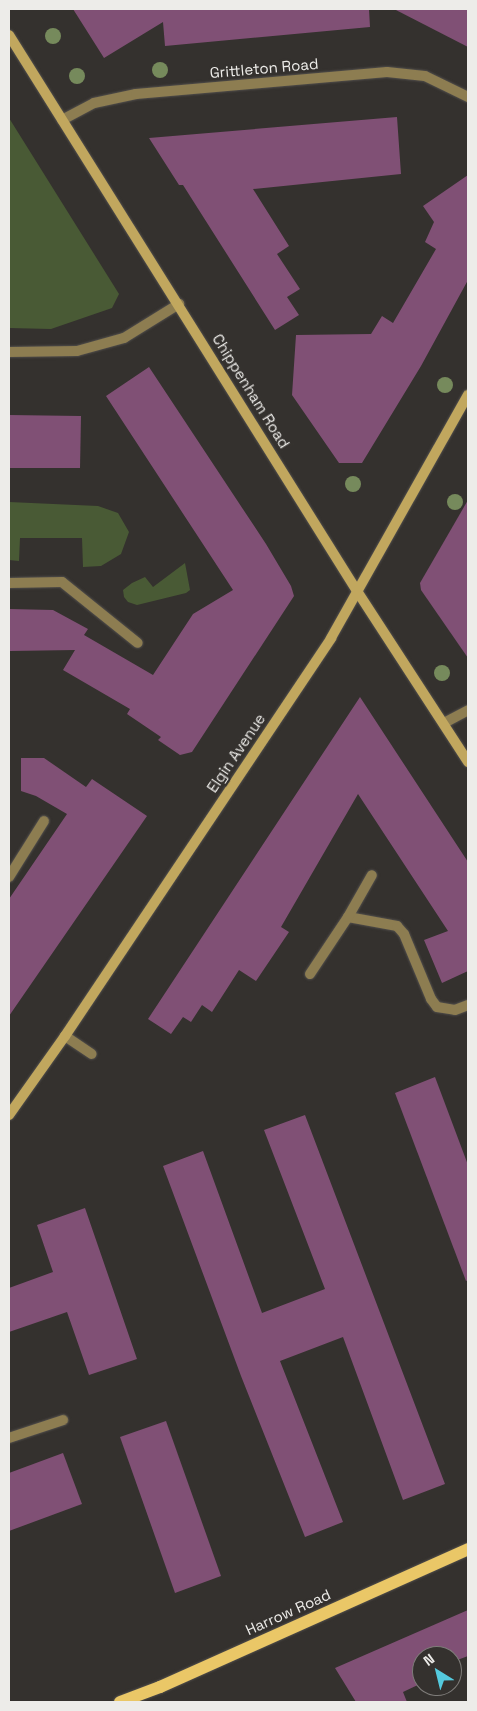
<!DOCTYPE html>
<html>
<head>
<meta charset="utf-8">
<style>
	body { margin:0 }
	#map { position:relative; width:477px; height:1711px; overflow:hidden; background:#34312e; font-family:"Space Grotesk",sans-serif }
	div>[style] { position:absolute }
	.green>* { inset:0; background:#495a35 }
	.building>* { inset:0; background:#805075 }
	.roads { filter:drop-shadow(0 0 1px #524f4c) drop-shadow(0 0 1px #524f4c) }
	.lane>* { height:10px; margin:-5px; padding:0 5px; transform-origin:5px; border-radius:5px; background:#8d7d51 }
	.street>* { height:10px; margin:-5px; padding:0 5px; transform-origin:5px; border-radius:5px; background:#8d7d51 }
	.secondary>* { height:10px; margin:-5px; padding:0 5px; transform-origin:5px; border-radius:5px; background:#c1a75e }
	.primary>* { height:12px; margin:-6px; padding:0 6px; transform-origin:6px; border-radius:6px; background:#eac767 }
	.trees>* { width:16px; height:16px; margin:-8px; border-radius:50%; background:#768a5c }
	span { translate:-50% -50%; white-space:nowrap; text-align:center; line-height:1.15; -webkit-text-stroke:4.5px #34312e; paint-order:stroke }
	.street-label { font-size:15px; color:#edece9 }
	.frame { position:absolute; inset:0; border:10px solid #edece9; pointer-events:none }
	.north { position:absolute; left:412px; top:1646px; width:50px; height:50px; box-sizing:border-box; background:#34312e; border:1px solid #7e7c79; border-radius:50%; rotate:324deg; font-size:14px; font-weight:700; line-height:20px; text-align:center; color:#edece9 }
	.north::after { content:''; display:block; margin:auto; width:18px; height:22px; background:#54cade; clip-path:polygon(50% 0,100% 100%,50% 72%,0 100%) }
</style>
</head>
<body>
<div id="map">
	<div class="green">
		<i style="clip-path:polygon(9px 118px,119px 294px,112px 308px,51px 329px,9px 328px)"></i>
		<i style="clip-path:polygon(9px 502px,98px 506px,118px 513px,129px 532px,121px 554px,101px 566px,83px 567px,82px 538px,20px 538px,19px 561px,9px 560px)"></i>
		<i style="clip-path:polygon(185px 563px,190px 590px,186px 593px,137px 605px,128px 602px,124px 597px,123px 590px,132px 583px,145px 577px,153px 587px)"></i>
	</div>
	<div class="building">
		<i style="clip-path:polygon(73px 9px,369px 9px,370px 27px,165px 46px,163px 22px,104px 58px)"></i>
		<i style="clip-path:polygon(394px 9px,468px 9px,468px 47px)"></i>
		<i style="clip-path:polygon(397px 117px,401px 174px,253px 189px,289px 246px,277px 254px,300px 289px,287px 297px,299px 315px,275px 330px,183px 185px,179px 185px,149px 138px)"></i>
		<i style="clip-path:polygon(468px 175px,468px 280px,421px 366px,362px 463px,339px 463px,292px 395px,296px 335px,371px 334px,382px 316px,393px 323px,436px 249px,425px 242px,434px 222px,423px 206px)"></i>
		<i style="clip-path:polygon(149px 367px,266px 544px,291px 586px,294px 596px,192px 752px,180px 755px,158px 740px,161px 737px,127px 714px,130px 709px,63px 670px,75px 650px,10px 651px,9px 643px,9px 609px,53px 610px,88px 629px,84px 635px,153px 675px,193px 614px,233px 590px,106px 396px)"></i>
		<i style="clip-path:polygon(9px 415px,81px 416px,80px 468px,9px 468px)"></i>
		<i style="clip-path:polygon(468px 500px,468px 658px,421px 590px,420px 583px)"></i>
		<i style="clip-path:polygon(360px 697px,468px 862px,468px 971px,442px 983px,424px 940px,448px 931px,358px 794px,281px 927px,289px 932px,256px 981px,239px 970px,212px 1012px,202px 1005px,191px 1022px,183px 1017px,171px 1034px,148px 1019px)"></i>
		<i style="clip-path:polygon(21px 758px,44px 758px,86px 787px,92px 779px,147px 816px,9px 1016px,9px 899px,67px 814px,36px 796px,21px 791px)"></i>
		<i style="clip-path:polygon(435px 1077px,468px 1165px,468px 1280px,466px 1281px,395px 1093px)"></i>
		<i style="clip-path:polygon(305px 1115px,445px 1484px,403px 1500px,343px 1337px,280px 1361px,343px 1522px,305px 1537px,241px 1376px,163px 1166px,203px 1151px,262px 1313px,325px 1289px,264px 1130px)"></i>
		<i style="clip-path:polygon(85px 1208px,137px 1359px,89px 1375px,67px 1312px,9px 1332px,9px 1288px,53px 1272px,37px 1225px)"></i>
		<i style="clip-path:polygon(166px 1421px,221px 1576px,175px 1593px,120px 1437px)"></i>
		<i style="clip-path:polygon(63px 1453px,82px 1504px,9px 1531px,9px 1473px)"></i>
		<i style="clip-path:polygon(468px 1610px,468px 1656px,452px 1662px,452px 1656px,422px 1656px,422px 1683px,403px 1692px,407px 1702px,356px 1702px,335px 1668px)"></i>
	</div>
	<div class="roads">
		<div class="lane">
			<i style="left:9px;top:583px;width:53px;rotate:-1.1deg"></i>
			<i style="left:62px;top:582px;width:97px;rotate:38.8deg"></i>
			<i style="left:65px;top:1036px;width:32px;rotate:34deg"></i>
		</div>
		<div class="street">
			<i style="left:62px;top:120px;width:36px;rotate:-28deg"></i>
			<i style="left:94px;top:103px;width:43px;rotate:-12.1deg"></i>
			<i style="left:136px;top:94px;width:252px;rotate:-5deg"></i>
			<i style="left:387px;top:72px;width:38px;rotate:6deg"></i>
			<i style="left:425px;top:76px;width:48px;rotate:26deg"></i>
			<i style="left:9px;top:352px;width:68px;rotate:-0.8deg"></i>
			<i style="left:77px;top:351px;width:49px;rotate:-15.5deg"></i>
			<i style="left:124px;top:338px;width:65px;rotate:-31.7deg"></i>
			<i style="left:444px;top:723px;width:27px;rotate:-28deg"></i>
			<i style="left:9px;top:877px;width:66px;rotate:-58deg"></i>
			<i style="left:348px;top:917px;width:50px;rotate:10.4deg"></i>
			<i style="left:397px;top:926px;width:11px;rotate:49deg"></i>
			<i style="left:404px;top:934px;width:70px;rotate:67.4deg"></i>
			<i style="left:431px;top:999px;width:10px;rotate:53deg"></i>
			<i style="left:437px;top:1007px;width:18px;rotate:9deg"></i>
			<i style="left:455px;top:1010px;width:14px;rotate:-21deg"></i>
			<i style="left:310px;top:974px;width:69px;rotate:-56.3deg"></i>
			<i style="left:348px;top:917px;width:48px;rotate:-60.3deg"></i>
			<i style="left:9px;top:1438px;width:57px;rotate:-18.4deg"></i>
		</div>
		<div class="secondary">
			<i style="left:9px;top:35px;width:656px;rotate:57.96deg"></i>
			<i style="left:357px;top:591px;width:204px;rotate:57deg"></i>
			<i style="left:9px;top:1115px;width:97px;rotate:-54.7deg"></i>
			<i style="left:65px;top:1036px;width:479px;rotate:-56.2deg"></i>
			<i style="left:331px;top:638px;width:279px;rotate:-60.6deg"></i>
		</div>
		<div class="primary">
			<i style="left:120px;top:1702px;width:43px;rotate:-20.6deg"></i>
			<i style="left:160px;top:1687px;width:338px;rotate:-24.1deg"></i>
		</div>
	</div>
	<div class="trees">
		<i style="left:53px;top:36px"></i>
		<i style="left:160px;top:70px"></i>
		<i style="left:77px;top:76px"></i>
		<i style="left:445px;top:385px"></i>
		<i style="left:353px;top:484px"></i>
		<i style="left:455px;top:502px"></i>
		<i style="left:442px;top:673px"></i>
	</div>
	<div class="street-label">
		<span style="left:264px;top:68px;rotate:-5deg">Grittleton Road</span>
		<span style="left:251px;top:391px;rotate:58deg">Chippenham Road</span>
		<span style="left:236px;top:753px;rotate:-56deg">Elgin Avenue</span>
		<span style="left:288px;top:1612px;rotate:-24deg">Harrow Road</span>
	</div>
	<div class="frame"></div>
	<div class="north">N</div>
</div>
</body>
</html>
